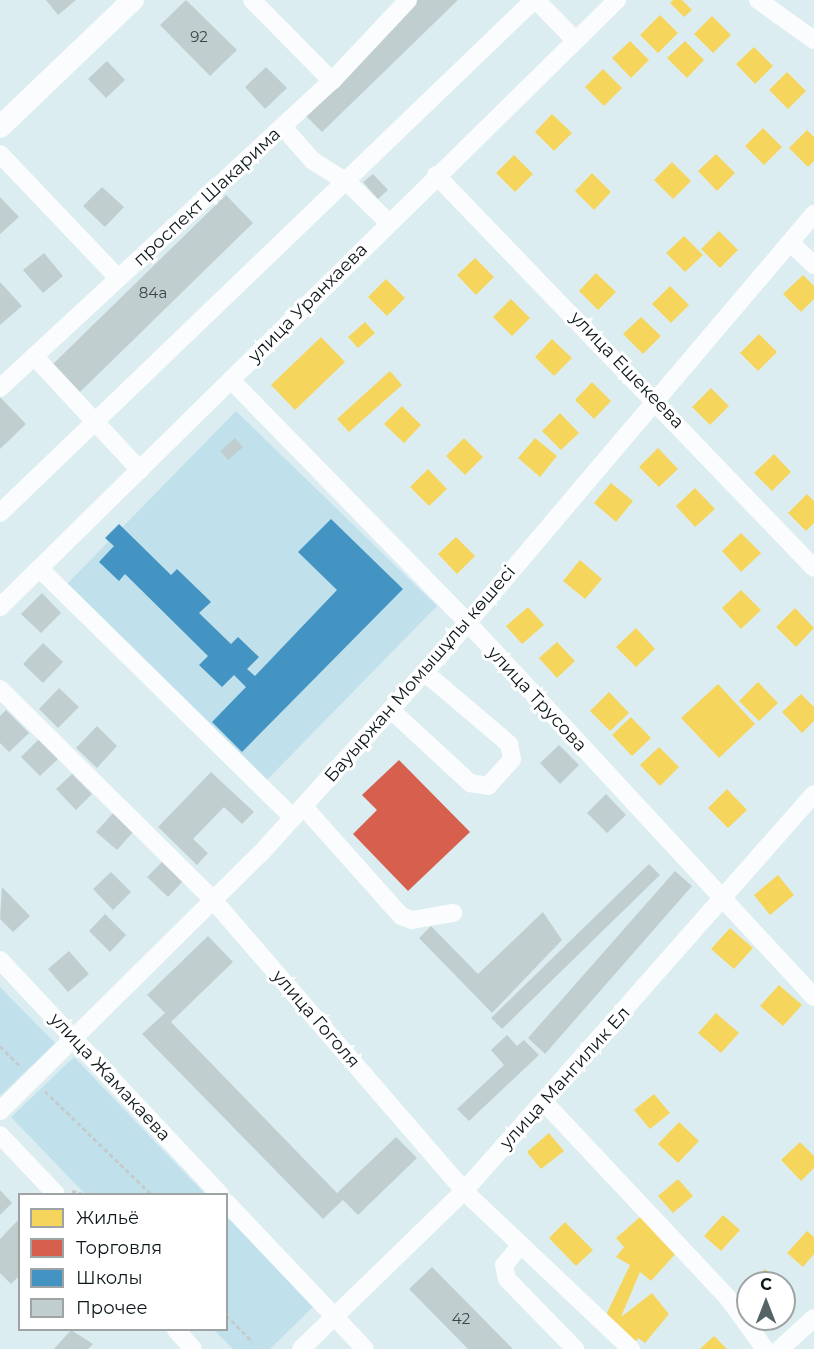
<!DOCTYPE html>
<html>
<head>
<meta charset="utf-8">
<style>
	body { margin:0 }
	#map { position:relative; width:814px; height:1349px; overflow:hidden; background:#dcedf2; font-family:Montserrat,sans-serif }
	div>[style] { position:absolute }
	.green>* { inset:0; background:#c0e1eb }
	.homes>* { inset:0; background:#f6d55c }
	.shops>* { inset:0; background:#d6604d }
	.schools>* { inset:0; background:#4393c3 }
	.building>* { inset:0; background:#c0ced0 }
	.path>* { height:3px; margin-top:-1.5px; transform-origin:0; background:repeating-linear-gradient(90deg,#c5cbcd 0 4.5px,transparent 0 7.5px) }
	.minor>* { height:18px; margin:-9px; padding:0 9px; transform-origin:9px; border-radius:9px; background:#fafcfd }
	.major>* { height:22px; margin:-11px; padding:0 11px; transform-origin:11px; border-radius:11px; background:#fafcfd }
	span { translate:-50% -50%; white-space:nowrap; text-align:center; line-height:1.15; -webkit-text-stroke:6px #fff; paint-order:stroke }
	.number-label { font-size:15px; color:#3a4648 }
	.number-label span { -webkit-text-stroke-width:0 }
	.street-label { font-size:18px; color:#0d181b }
	.legend { position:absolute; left:18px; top:1193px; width:210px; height:138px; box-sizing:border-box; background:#fff; border:2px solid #9ea3a4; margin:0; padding:8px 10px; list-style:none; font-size:18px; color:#0d181b }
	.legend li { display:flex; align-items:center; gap:12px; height:30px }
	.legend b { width:30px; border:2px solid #9ea3a4 }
	.north { position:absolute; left:736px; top:1271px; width:60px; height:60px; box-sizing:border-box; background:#fff; border:2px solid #9ea3a4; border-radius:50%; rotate:0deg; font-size:16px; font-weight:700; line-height:24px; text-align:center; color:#0d181b }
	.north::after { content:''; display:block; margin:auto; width:21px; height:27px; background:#556366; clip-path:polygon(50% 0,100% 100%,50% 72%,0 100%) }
</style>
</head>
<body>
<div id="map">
	<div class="green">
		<i style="clip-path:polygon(236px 411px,437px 606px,264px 783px,63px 588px)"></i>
		<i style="clip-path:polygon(0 987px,55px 1043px,0 1096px)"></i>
		<i style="clip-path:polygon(74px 1057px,205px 1194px,85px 1194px,11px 1117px)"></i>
		<i style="clip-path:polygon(227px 1217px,313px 1307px,270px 1349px,233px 1349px,214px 1330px,226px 1330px)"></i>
	</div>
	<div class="homes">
		<i style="clip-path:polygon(673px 0,682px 0,692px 10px,684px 17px,670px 3px)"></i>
		<i style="clip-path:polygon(660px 15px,678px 33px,658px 53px,640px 35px)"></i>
		<i style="clip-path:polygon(712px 16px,731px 35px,713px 53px,694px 34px)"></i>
		<i style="clip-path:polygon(630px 41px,649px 60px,631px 78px,612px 58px)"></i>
		<i style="clip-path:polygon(685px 41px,704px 60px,687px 78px,667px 58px)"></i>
		<i style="clip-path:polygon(754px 47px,773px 66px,755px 84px,736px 64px)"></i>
		<i style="clip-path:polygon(603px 69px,622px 88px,604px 106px,585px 87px)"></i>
		<i style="clip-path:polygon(787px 72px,806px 91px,788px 109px,769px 90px)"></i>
		<i style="clip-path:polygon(552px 114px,572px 133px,554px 151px,535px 132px)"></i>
		<i style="clip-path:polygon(763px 128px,782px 147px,764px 165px,745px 146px)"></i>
		<i style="clip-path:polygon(807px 130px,814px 137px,814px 161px,808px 167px,789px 148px)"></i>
		<i style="clip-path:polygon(716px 154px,735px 173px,717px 191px,698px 171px)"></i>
		<i style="clip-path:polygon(514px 155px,533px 174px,515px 192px,496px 173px)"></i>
		<i style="clip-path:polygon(672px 162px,691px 181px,673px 199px,654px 180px)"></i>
		<i style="clip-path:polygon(592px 173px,611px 192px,594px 210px,575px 191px)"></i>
		<i style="clip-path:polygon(719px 231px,738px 250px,720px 268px,701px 249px)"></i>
		<i style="clip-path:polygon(684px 236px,703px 255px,685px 272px,666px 253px)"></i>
		<i style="clip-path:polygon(475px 258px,494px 277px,476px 295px,457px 275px)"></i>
		<i style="clip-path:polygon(596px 273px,616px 292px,598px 310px,579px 291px)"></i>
		<i style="clip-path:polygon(803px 275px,814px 286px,814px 299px,801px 312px,783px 294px)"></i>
		<i style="clip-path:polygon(386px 279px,405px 298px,387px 316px,368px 297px)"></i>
		<i style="clip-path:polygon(670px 286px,689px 305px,671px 323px,652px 304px)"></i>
		<i style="clip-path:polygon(511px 299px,530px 318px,512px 336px,493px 317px)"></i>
		<i style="clip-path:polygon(641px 317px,661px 336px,643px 354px,623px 334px)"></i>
		<i style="clip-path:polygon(365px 322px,375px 333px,358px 348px,348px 337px)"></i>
		<i style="clip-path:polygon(759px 334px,777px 352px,758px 371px,740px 353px)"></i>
		<i style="clip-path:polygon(321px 337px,345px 362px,295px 410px,271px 385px)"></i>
		<i style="clip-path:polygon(552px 339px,572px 358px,554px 376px,535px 357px)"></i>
		<i style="clip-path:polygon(390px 371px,402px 385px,349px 432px,337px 419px)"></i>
		<i style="clip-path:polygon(592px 382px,611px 401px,594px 419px,575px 400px)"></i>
		<i style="clip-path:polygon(711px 388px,729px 406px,710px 425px,692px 407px)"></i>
		<i style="clip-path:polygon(402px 406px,421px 425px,404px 443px,384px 424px)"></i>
		<i style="clip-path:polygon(560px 413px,579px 433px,561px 450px,542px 431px)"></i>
		<i style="clip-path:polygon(464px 438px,483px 457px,465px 475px,446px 456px)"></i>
		<i style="clip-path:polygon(535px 438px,557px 456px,540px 477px,518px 458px)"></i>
		<i style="clip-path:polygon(658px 448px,678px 469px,659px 487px,639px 467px)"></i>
		<i style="clip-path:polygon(774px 454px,791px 472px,772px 491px,754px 473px)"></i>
		<i style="clip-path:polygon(428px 469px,447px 489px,429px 506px,410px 487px)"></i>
		<i style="clip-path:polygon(611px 483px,633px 501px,616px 522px,594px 503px)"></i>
		<i style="clip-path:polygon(695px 488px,715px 509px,695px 527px,676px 506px)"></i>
		<i style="clip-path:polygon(807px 494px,814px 501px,814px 523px,806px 531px,788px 513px)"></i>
		<i style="clip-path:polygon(741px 533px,761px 553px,741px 572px,722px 551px)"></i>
		<i style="clip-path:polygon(456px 537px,475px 556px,457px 574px,438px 554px)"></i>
		<i style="clip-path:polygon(580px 560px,602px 579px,585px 599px,563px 581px)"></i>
		<i style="clip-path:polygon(741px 590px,761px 610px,741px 629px,722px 608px)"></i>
		<i style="clip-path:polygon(528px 607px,544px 625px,522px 644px,506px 626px)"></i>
		<i style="clip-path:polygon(795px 608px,814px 628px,796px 647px,776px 627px)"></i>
		<i style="clip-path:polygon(636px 628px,655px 649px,636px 667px,616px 647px)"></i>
		<i style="clip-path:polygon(557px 642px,575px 661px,557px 678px,539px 658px)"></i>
		<i style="clip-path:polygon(758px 682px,778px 703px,759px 721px,739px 701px)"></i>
		<i style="clip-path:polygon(718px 684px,755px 724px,719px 758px,681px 718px)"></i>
		<i style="clip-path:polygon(609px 692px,629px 713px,610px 731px,590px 711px)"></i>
		<i style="clip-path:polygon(801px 694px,814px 707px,814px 721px,802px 733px,782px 712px)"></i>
		<i style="clip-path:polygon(631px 717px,651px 738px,632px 756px,612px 735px)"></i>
		<i style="clip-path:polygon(659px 747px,679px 767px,660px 786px,640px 765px)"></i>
		<i style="clip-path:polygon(727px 789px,747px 810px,728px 828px,708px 808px)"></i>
		<i style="clip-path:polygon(778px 875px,794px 895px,770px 915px,754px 895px)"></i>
		<i style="clip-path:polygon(730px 928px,753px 948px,734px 969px,711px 949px)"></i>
		<i style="clip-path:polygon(779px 985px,802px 1005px,783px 1026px,760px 1006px)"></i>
		<i style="clip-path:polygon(716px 1013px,739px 1033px,721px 1053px,698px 1033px)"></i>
		<i style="clip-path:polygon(654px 1094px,670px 1113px,650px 1129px,634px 1110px)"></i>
		<i style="clip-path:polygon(679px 1122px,699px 1141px,678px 1163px,658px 1144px)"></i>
		<i style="clip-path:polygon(549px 1133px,564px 1151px,541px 1169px,527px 1152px)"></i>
		<i style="clip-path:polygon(800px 1142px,814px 1156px,814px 1168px,801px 1181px,781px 1160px)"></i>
		<i style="clip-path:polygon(678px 1179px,693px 1196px,673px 1213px,658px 1196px)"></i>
		<i style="clip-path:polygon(723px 1215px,740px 1230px,721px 1251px,704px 1236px)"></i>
		<i style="clip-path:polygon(640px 1217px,678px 1251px,651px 1281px,640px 1272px,621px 1317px,652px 1293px,669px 1314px,645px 1343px,638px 1338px,633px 1347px,605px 1317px,630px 1265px,616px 1257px,624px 1247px,616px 1238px)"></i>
		<i style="clip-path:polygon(565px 1222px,593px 1250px,576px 1266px,549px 1238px)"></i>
		<i style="clip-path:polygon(807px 1231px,814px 1237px,814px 1254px,803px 1267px,787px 1253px)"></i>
		<i style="clip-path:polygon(765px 1269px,778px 1283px,749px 1283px)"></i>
		<i style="clip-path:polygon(714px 1336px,727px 1349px,700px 1349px)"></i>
	</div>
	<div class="shops">
		<i style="clip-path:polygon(399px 760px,470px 832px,408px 891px,353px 834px,377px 810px,362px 795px)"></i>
	</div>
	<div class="schools">
		<i style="clip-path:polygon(331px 519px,403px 589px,242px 752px,212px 722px,246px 687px,234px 675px,222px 687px,199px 665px,208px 656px,125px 574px,119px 581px,99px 562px,114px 546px,105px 538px,119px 524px,171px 575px,177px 569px,211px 602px,199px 613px,231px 644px,238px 637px,259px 657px,247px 669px,255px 676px,337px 590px,298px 552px)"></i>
	</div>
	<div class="building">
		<i style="clip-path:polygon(46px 0,76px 0,58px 15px)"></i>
		<i style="clip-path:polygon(186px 0,237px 50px,210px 76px,160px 25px)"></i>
		<i style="clip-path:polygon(417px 0,458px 0,322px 132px,302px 112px)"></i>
		<i style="clip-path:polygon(107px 61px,125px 80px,106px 98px,88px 79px)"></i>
		<i style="clip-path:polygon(266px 67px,287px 88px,265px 109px,245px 87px)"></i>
		<i style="clip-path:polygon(373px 174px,388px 190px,378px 199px,363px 182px)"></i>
		<i style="clip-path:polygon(102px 187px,124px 207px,105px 227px,83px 206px)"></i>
		<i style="clip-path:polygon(226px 195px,253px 223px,80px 392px,53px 364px)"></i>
		<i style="clip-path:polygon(0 197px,19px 217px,0 234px)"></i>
		<i style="clip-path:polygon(44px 253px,63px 276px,43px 293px,23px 270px)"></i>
		<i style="clip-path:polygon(0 282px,22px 306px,0 325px)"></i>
		<i style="clip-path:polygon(0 397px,26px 424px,0 449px)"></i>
		<i style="clip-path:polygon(235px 438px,243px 447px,228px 460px,220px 451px)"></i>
		<i style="clip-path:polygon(42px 593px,61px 613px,41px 633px,21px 614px)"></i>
		<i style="clip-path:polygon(43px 643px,63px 662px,43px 683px,23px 664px)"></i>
		<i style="clip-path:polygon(59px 688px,79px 707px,58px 728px,39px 709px)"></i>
		<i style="clip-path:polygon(6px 710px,29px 733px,9px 752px,0 743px,0 716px)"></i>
		<i style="clip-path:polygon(97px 726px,117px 746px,97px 768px,76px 748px)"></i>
		<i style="clip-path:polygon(39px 739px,58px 759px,40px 776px,21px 757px)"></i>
		<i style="clip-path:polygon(559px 745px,579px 765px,560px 784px,540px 763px)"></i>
		<i style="clip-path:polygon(211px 772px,254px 812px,242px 824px,224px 807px,193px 839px,208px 853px,197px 865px,158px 827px)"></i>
		<i style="clip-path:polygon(72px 774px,92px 794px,76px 810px,56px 789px)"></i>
		<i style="clip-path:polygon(606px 794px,626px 815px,607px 833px,587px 813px)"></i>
		<i style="clip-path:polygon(113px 813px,134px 831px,117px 850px,96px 832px)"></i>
		<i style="clip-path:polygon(165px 859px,185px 879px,168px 897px,147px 877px)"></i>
		<i style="clip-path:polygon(649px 864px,660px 875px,502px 1029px,491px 1018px)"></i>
		<i style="clip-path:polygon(675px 871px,692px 886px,545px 1054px,528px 1038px)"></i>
		<i style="clip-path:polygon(111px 872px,131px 892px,113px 910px,93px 889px)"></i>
		<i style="clip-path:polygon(2px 887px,30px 916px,13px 932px,0 919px)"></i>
		<i style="clip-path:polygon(543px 912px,562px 940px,492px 1013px,419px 938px,431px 926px,478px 974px)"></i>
		<i style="clip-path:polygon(105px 914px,126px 935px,110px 952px,89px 931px)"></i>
		<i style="clip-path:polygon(208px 936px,233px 962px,171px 1022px,337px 1193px,396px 1137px,417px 1158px,358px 1215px,343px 1200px,323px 1219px,142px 1034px,165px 1013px,147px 995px)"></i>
		<i style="clip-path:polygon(69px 951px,89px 974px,68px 992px,48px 969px)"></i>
		<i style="clip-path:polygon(507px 1035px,517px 1046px,524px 1040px,539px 1055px,469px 1121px,457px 1109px,504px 1065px,491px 1050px)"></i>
		<i style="clip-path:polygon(0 1190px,12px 1203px,0 1215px)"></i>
		<i style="clip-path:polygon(20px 1218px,20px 1275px,11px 1284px,0 1273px,0 1239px)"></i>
		<i style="clip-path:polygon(432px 1267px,513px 1349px,468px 1349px,409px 1289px)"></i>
		<i style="clip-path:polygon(71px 1330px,93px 1344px,88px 1349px,54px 1349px)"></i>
	</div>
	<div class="path">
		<i style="left:0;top:1046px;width:30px;rotate:45deg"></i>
		<i style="left:45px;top:1091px;width:148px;rotate:44.2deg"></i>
		<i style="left:72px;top:1191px;width:11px;rotate:15deg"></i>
		<i style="left:226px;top:1315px;width:38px;rotate:45deg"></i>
	</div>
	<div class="minor">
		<i style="left:252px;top:0;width:114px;rotate:45.4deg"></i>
		<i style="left:536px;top:0;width:54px;rotate:45.7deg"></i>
		<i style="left:758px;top:0;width:69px;rotate:35.5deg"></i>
		<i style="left:283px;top:127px;width:45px;rotate:48.6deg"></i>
		<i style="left:313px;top:161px;width:40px;rotate:32deg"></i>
		<i style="left:347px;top:182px;width:57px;rotate:44.3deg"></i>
		<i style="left:0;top:154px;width:171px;rotate:46.4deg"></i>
		<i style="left:436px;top:175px;width:545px;rotate:46.11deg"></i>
		<i style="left:790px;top:242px;width:33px;rotate:44deg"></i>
		<i style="left:34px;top:356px;width:156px;rotate:47.1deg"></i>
		<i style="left:231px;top:380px;width:338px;rotate:45.7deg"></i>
		<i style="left:467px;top:622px;width:511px;rotate:47.22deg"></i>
		<i style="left:0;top:388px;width:452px;rotate:-42.8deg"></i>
		<i style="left:332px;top:81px;width:111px;rotate:-46.8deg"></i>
		<i style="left:0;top:513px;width:740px;rotate:-43.85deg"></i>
		<i style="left:40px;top:569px;width:355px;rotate:44.5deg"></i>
		<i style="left:0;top:607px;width:866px;rotate:-44.53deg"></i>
		<i style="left:0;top:689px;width:301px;rotate:44.7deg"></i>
		<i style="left:214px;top:901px;width:383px;rotate:49.2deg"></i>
		<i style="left:464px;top:1191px;width:230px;rotate:43.4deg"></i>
		<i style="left:391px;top:710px;width:108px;rotate:42.7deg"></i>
		<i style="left:470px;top:783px;width:18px;rotate:9deg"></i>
		<i style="left:488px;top:786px;width:36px;rotate:-48deg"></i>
		<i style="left:512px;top:759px;width:15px;rotate:-101deg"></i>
		<i style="left:509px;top:744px;width:111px;rotate:-139.7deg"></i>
		<i style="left:304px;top:807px;width:146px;rotate:48.3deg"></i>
		<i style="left:401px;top:916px;width:12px;rotate:20deg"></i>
		<i style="left:412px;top:920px;width:42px;rotate:-9.7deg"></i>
		<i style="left:0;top:960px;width:321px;rotate:46.8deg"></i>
		<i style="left:544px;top:1102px;width:269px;rotate:46.8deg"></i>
		<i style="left:728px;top:1298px;width:63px;rotate:54deg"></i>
		<i style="left:0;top:1111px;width:367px;rotate:-44.7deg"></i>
		<i style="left:261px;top:853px;width:278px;rotate:-47.9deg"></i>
		<i style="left:447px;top:647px;width:568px;rotate:-49.72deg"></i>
		<i style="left:0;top:1135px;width:81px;rotate:46.5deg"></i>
		<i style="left:226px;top:1202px;width:202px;rotate:46.6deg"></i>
		<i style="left:521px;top:1245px;width:26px;rotate:130deg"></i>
		<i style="left:504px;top:1265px;width:14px;rotate:78deg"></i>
		<i style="left:507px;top:1279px;width:98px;rotate:45.8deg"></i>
		<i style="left:176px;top:1330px;width:25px;rotate:48deg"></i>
		<i style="left:301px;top:1349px;width:227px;rotate:-44.1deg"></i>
		<i style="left:464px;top:1191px;width:529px;rotate:-48.6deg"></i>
		<i style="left:780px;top:1349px;width:46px;rotate:-42.4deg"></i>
	</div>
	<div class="major">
		<i style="left:0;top:127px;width:184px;rotate:-43.7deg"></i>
	</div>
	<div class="number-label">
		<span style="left:199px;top:37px">92</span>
		<span style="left:153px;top:293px">84а</span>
		<span style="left:461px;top:1319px">42</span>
	</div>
	<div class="street-label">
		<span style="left:207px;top:197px;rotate:-43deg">проспект Шакарима</span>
		<span style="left:308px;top:303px;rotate:-45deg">улица Уранхаева</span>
		<span style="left:627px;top:370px;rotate:46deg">улица Ешекеева</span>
		<span style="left:420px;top:674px;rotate:-49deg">Бауыржан Момышұлы көшесі</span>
		<span style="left:537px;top:699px;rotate:47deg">улица Трусова</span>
		<span style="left:316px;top:1019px;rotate:49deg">улица Гоголя</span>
		<span style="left:110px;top:1077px;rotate:47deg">улица Жамакаева</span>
		<span style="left:565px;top:1078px;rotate:-48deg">улица Мангилик Ел</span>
	</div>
	<ul class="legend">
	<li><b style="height:16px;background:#f6d55c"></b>Жильё</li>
	<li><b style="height:16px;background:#d6604d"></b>Торговля</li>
	<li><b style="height:16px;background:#4393c3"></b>Школы</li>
	<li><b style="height:16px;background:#c0ced0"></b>Прочее</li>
	</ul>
	<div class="north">С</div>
</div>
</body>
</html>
